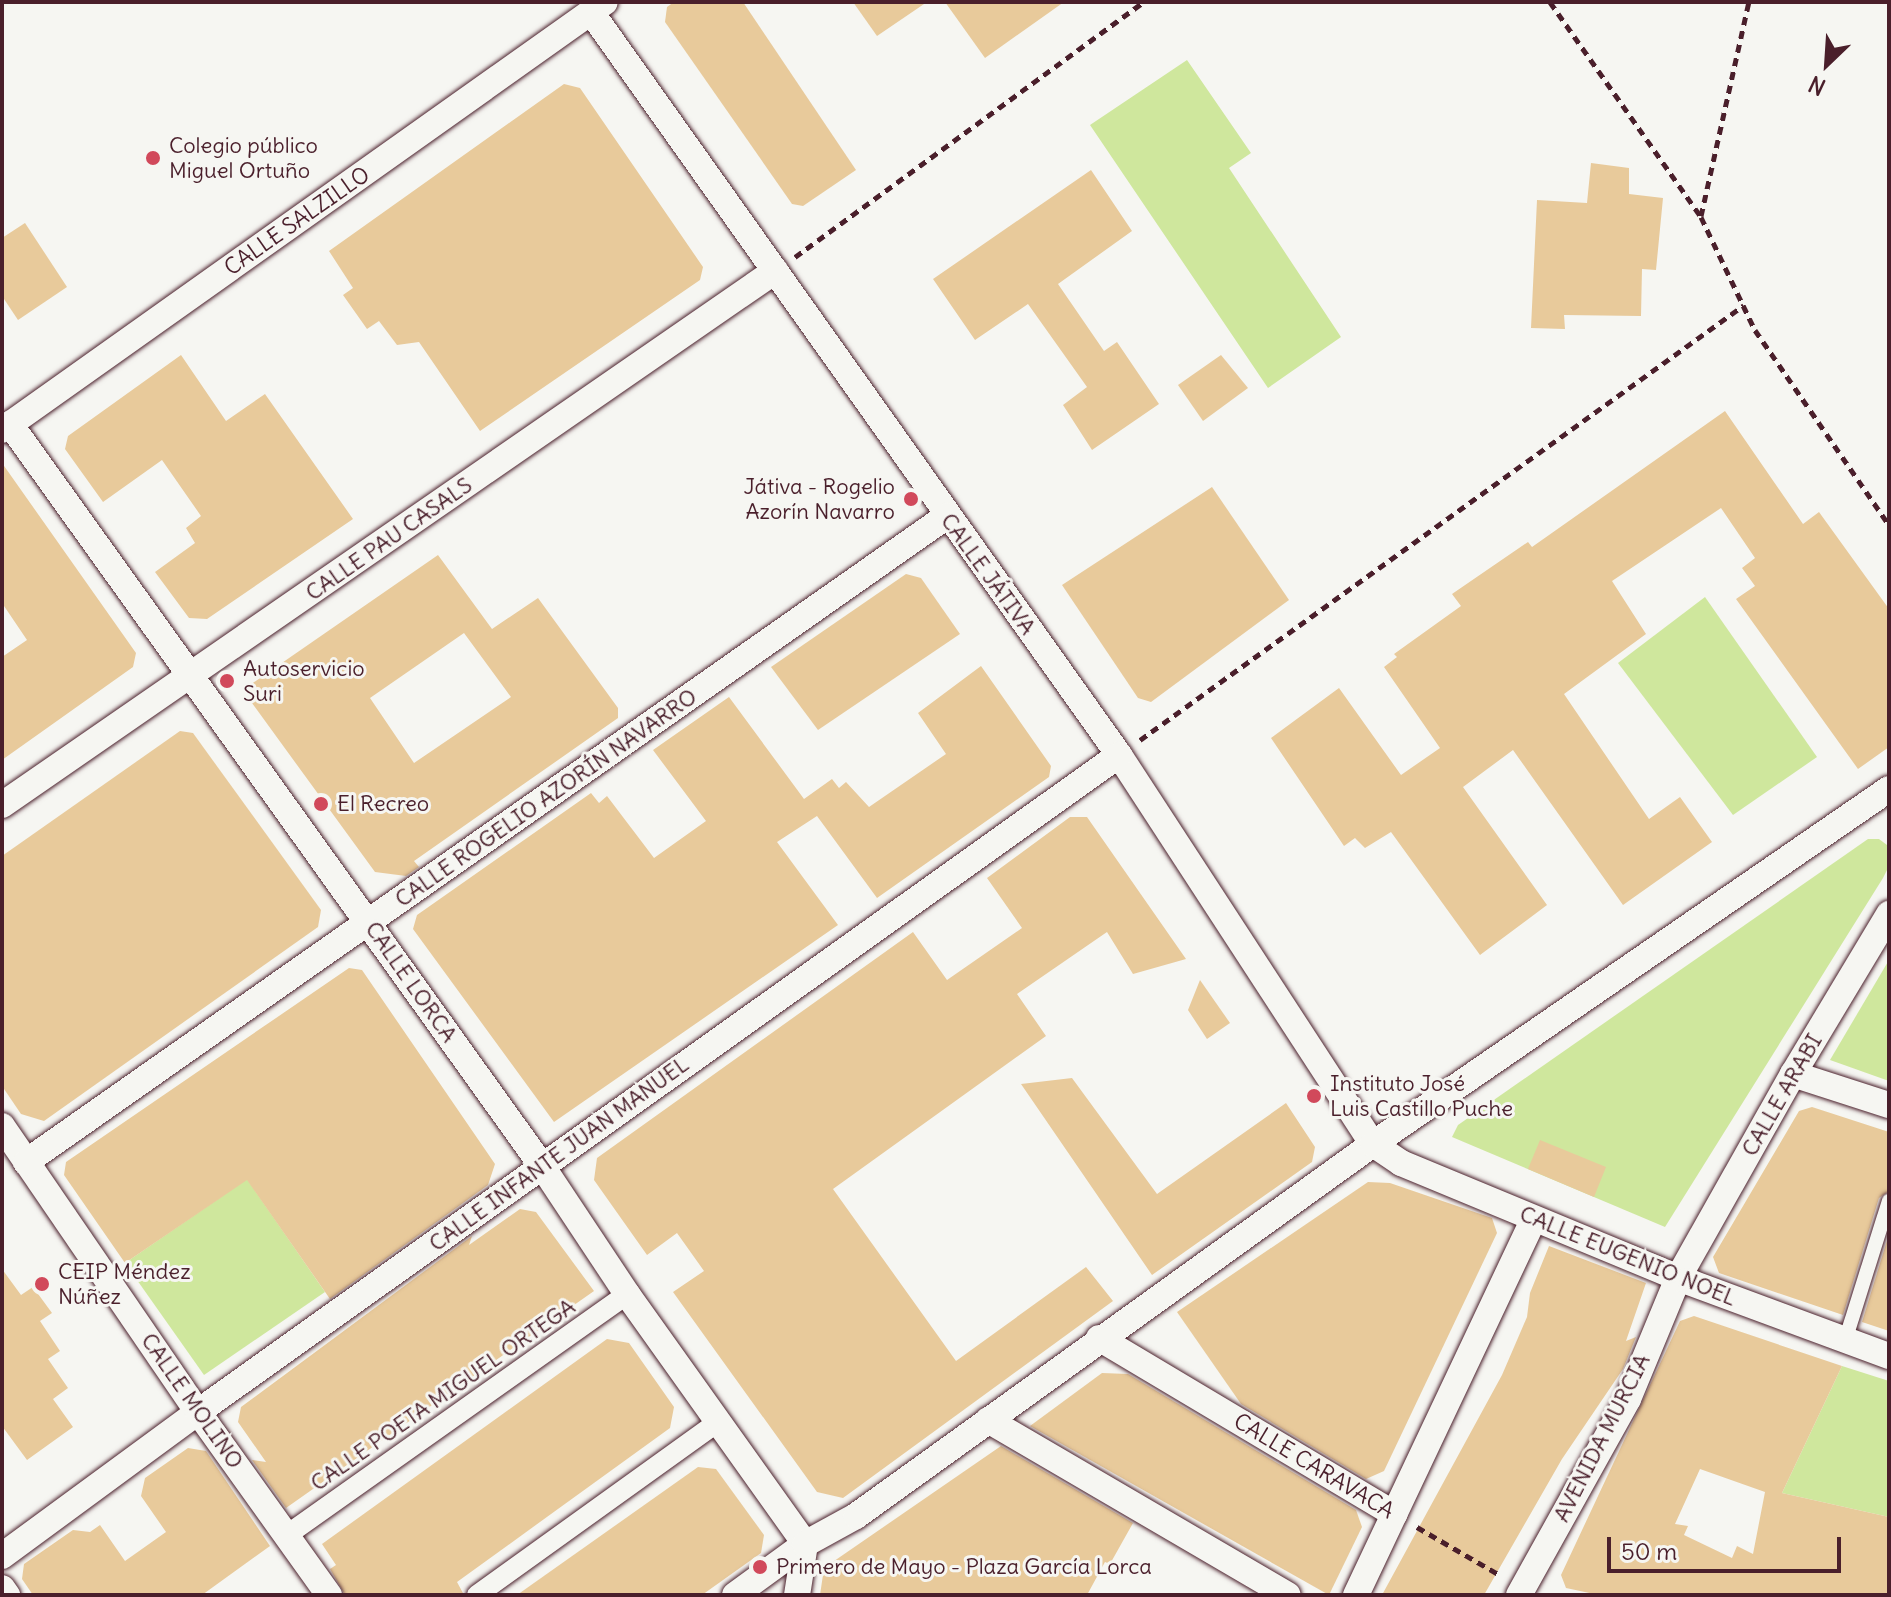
<!DOCTYPE html>
<html>
<head>
<meta charset="utf-8">
<style>
	body { margin:0 }
	#map { position:relative; width:1891px; height:1597px; overflow:hidden; background:#f6f6f2; font-family:Delius,sans-serif }
	div>[style] { position:absolute }
	.green>* { inset:0; background:#cfe79d }
	.building>* { inset:0; background:#e8ca9b }
	.path>* { height:5px; margin-top:-2.5px; transform-origin:0; background:repeating-linear-gradient(90deg,#4a1f2b 0 8px,transparent 0 14px) }
	.roads { filter:drop-shadow(0 0 2px #4a1f2b) drop-shadow(0 0 2px #4a1f2b) }
	.service>* { height:14px; margin:-7px; padding:0 7px; transform-origin:7px; border-radius:7px; background:#f6f6f2 }
	.pedestrian>* { height:20px; margin:-10px; padding:0 10px; transform-origin:10px; border-radius:10px; background:#f6f6f2 }
	.minor>* { height:26px; margin:-13px; padding:0 13px; transform-origin:13px; border-radius:13px; background:#f6f6f2 }
	.dots>* { width:22px; height:22px; translate:-50% -50%; box-sizing:border-box; border:4px solid #f6f6f2; border-radius:50% }
	span { translate:-50% -50%; white-space:nowrap; text-align:center; line-height:1.15; -webkit-text-stroke:6px #f6f6f2; paint-order:stroke }
	.poi-label { font-size:22px; color:#4a1f2b }
	.left { translate:0 -50%; text-align:left }
	.right { translate:-100% -50%; text-align:right }
	.street-label { font-size:22px; color:#4a1f2b }
	.frame { position:absolute; inset:0; border:4px solid #4a1f2b; pointer-events:none }
	.north { position:absolute; left:1787px; top:24px; width:80px; height:80px; -webkit-text-stroke:6px #f6f6f2; paint-order:stroke; rotate:205deg; font-size:22px; font-weight:700; line-height:32px; text-align:center; color:#4a1f2b }
	.north::after { content:''; display:block; margin:auto; width:28px; height:36px; background:#4a1f2b; clip-path:polygon(50% 0,100% 100%,50% 72%,0 100%) }
	.scale { position:absolute; left:1607px; top:1537px; width:234px; height:36px; box-sizing:border-box; border:4px solid #4a1f2b; border-top:0; padding-left:10px; font-size:24px; line-height:28px; white-space:nowrap; color:#4a1f2b; -webkit-text-stroke:6px #f6f6f2; paint-order:stroke }
</style>
</head>
<body>
<div id="map">
	<div class="green">
		<i style="clip-path:polygon(1187px 60px,1251px 153px,1229px 168px,1341px 337px,1268px 388px,1090px 125px)"></i>
		<i style="clip-path:polygon(1705px 597px,1817px 757px,1733px 815px,1618px 663px)"></i>
		<i style="clip-path:polygon(1868px 839px,1879px 839px,1887px 845px,1889px 866px,1883px 878px,1665px 1227px,1452px 1137px,1458px 1125px)"></i>
		<i style="clip-path:polygon(1889px 960px,1889px 1081px,1830px 1060px)"></i>
		<i style="clip-path:polygon(247px 1179px,325px 1292px,204px 1375px,125px 1263px)"></i>
		<i style="clip-path:polygon(1842px 1366px,1889px 1381px,1889px 1517px,1782px 1493px)"></i>
	</div>
	<div class="building">
		<i style="clip-path:polygon(674px 2px,743px 2px,856px 170px,803px 206px,792px 204px,665px 22px,667px 7px)"></i>
		<i style="clip-path:polygon(853px 2px,927px 2px,877px 36px)"></i>
		<i style="clip-path:polygon(945px 2px,1064px 2px,985px 58px)"></i>
		<i style="clip-path:polygon(564px 84px,580px 88px,703px 267px,700px 280px,480px 431px,419px 342px,397px 345px,379px 321px,367px 329px,343px 295px,353px 288px,329px 251px)"></i>
		<i style="clip-path:polygon(1591px 163px,1629px 168px,1629px 194px,1663px 198px,1656px 270px,1642px 269px,1641px 316px,1564px 315px,1565px 329px,1531px 328px,1537px 200px,1587px 203px)"></i>
		<i style="clip-path:polygon(1091px 170px,1132px 231px,1058px 284px,1104px 351px,1117px 342px,1159px 404px,1092px 450px,1063px 405px,1087px 387px,1028px 304px,975px 340px,933px 279px)"></i>
		<i style="clip-path:polygon(25px 223px,67px 287px,18px 320px,2px 296px,2px 238px)"></i>
		<i style="clip-path:polygon(181px 355px,226px 421px,265px 394px,353px 519px,207px 619px,189px 618px,155px 572px,195px 543px,186px 528px,201px 516px,162px 460px,103px 502px,65px 449px,68px 436px)"></i>
		<i style="clip-path:polygon(1221px 355px,1248px 388px,1203px 421px,1178px 385px)"></i>
		<i style="clip-path:polygon(1725px 411px,1803px 524px,1819px 512px,1889px 609px,1889px 747px,1858px 769px,1736px 599px,1755px 586px,1742px 568px,1755px 558px,1721px 508px,1612px 581px,1646px 634px,1564px 694px,1649px 819px,1680px 797px,1712px 842px,1623px 905px,1513px 750px,1463px 787px,1547px 905px,1480px 955px,1391px 832px,1365px 848px,1355px 838px,1344px 846px,1271px 738px,1339px 688px,1401px 775px,1440px 748px,1384px 667px,1397px 657px,1394px 654px,1461px 606px,1452px 594px,1528px 542px,1532px 547px)"></i>
		<i style="clip-path:polygon(2px 463px,136px 653px,133px 667px,2px 760px,2px 657px,27px 640px,2px 603px)"></i>
		<i style="clip-path:polygon(1212px 487px,1289px 600px,1151px 702px,1138px 698px,1062px 585px)"></i>
		<i style="clip-path:polygon(evenodd,438px 555px,492px 629px,538px 598px,618px 708px,618px 718px,414px 861px,419px 867px,406px 876px,375px 872px,249px 699px,250px 685px,438px 555px,464px 633px,511px 697px,414px 763px,370px 698px,464px 633px)"></i>
		<i style="clip-path:polygon(906px 574px,921px 578px,960px 634px,818px 730px,771px 667px)"></i>
		<i style="clip-path:polygon(981px 666px,1051px 766px,1049px 777px,877px 898px,817px 816px,777px 842px,838px 925px,554px 1122px,413px 929px,417px 915px,591px 793px,599px 803px,607px 796px,654px 858px,706px 821px,653px 750px,729px 697px,804px 799px,832px 779px,839px 788px,846px 782px,869px 807px,946px 754px,918px 713px)"></i>
		<i style="clip-path:polygon(180px 731px,193px 733px,321px 910px,318px 927px,44px 1121px,21px 1114px,2px 1086px,2px 856px)"></i>
		<i style="clip-path:polygon(1070px 817px,1087px 817px,1186px 959px,1133px 974px,1107px 932px,1017px 994px,1046px 1036px,833px 1189px,956px 1361px,1086px 1267px,1113px 1301px,843px 1498px,817px 1492px,673px 1292px,704px 1271px,677px 1233px,647px 1255px,594px 1180px,597px 1158px,913px 932px,947px 980px,1022px 928px,987px 878px)"></i>
		<i style="clip-path:polygon(349px 968px,362px 970px,495px 1164px,488px 1185px,330px 1299px,247px 1180px,125px 1263px,64px 1175px,66px 1162px)"></i>
		<i style="clip-path:polygon(1200px 980px,1230px 1023px,1207px 1039px,1188px 1010px)"></i>
		<i style="clip-path:polygon(1072px 1078px,1157px 1194px,1286px 1103px,1315px 1147px,1312px 1162px,1152px 1275px,1021px 1084px)"></i>
		<i style="clip-path:polygon(1812px 1107px,1889px 1132px,1889px 1191px,1879px 1198px,1843px 1315px,1719px 1273px,1713px 1257px,1799px 1111px)"></i>
		<i style="clip-path:polygon(1540px 1140px,1606px 1167px,1594px 1197px,1528px 1169px)"></i>
		<i style="clip-path:polygon(1368px 1182px,1390px 1183px,1492px 1218px,1497px 1233px,1384px 1471px,1366px 1479px,1241px 1404px,1177px 1312px)"></i>
		<i style="clip-path:polygon(520px 1209px,536px 1212px,594px 1291px,286px 1508px,252px 1460px,266px 1462px,238px 1422px,241px 1407px,472px 1236px,469px 1245px)"></i>
		<i style="clip-path:polygon(1889px 1234px,1889px 1331px,1862px 1322px)"></i>
		<i style="clip-path:polygon(1549px 1246px,1646px 1283px,1626px 1341px,1636px 1337px,1623px 1369px,1562px 1459px,1484px 1595px,1382px 1595px,1502px 1375px,1527px 1317px,1530px 1293px)"></i>
		<i style="clip-path:polygon(2px 1269px,21px 1295px,33px 1287px,52px 1313px,40px 1321px,60px 1351px,48px 1359px,68px 1388px,53px 1399px,73px 1427px,27px 1460px,2px 1426px)"></i>
		<i style="clip-path:polygon(evenodd,1694px 1316px,1842px 1366px,1782px 1493px,1889px 1517px,1889px 1595px,1599px 1595px,1566px 1588px,1561px 1575px,1680px 1321px,1694px 1316px,1700px 1469px,1765px 1492px,1753px 1554px,1737px 1546px,1732px 1558px,1684px 1535px,1688px 1526px,1675px 1524px,1700px 1469px)"></i>
		<i style="clip-path:polygon(607px 1339px,629px 1343px,674px 1407px,670px 1428px,457px 1582px,464px 1595px,345px 1595px,330px 1569px,336px 1565px,322px 1544px)"></i>
		<i style="clip-path:polygon(1102px 1373px,1128px 1374px,1356px 1510px,1362px 1527px,1329px 1595px,1030px 1426px)"></i>
		<i style="clip-path:polygon(1001px 1446px,1133px 1523px,1110px 1564px,1105px 1562px,1087px 1595px,820px 1595px,824px 1568px)"></i>
		<i style="clip-path:polygon(188px 1448px,206px 1451px,270px 1546px,202px 1595px,33px 1595px,22px 1579px,24px 1564px,73px 1530px,90px 1532px,100px 1525px,125px 1561px,166px 1532px,141px 1496px,145px 1478px)"></i>
		<i style="clip-path:polygon(698px 1467px,716px 1469px,764px 1535px,761px 1553px,702px 1595px,517px 1595px)"></i>
	</div>
	<div class="path">
		<i style="left:1550px;top:2px;width:263px;rotate:54.9deg"></i>
		<i style="left:1701px;top:217px;width:125px;rotate:64.5deg"></i>
		<i style="left:1755px;top:330px;width:237px;rotate:55.5deg"></i>
		<i style="left:1701px;top:216px;width:219px;rotate:-77.4deg"></i>
		<i style="left:795px;top:257px;width:432px;rotate:-36.2deg"></i>
		<i style="left:1140px;top:740px;width:744px;rotate:-35.76deg"></i>
		<i style="left:1417px;top:1527px;width:94px;rotate:30.1deg"></i>
	</div>
	<div class="roads">
		<div class="service">
			<i style="left:1845px;top:1341px;width:147px;rotate:-72.6deg"></i>
		</div>
		<div class="pedestrian">
			<i style="left:287px;top:1535px;width:417px;rotate:-35.3deg"></i>
			<i style="left:477px;top:1595px;width:298px;rotate:-35.7deg"></i>
		</div>
		<div class="minor">
			<i style="left:591px;top:12px;width:912px;rotate:54.6deg"></i>
			<i style="left:1119px;top:755px;width:465px;rotate:56.9deg"></i>
			<i style="left:1373px;top:1144px;width:34px;rotate:34deg"></i>
			<i style="left:1401px;top:1163px;width:300px;rotate:22.5deg"></i>
			<i style="left:1678px;top:1278px;width:225px;rotate:20.3deg"></i>
			<i style="left:10px;top:424px;width:913px;rotate:54.36deg"></i>
			<i style="left:542px;top:1166px;width:154px;rotate:56.4deg"></i>
			<i style="left:627px;top:1294px;width:307px;rotate:54.5deg"></i>
			<i style="left:805px;top:1544px;width:52px;rotate:98.9deg"></i>
			<i style="left:2px;top:430px;width:739px;rotate:-35.37deg"></i>
			<i style="left:2px;top:805px;width:940px;rotate:-34.64deg"></i>
			<i style="left:1793px;top:1074px;width:101px;rotate:17.9deg"></i>
			<i style="left:2px;top:1126px;width:347px;rotate:55.6deg"></i>
			<i style="left:198px;top:1412px;width:225px;rotate:54.4deg"></i>
			<i style="left:26px;top:1162px;width:1125px;rotate:-35.05deg"></i>
			<i style="left:1099px;top:1338px;width:344px;rotate:30.8deg"></i>
			<i style="left:988px;top:1420px;width:347px;rotate:30.3deg"></i>
			<i style="left:2px;top:1556px;width:243px;rotate:-36.3deg"></i>
			<i style="left:198px;top:1412px;width:1131px;rotate:-35.5deg"></i>
			<i style="left:2px;top:1588px;width:9px;rotate:54deg"></i>
			<i style="left:735px;top:1595px;width:87px;rotate:-36.1deg"></i>
			<i style="left:805px;top:1544px;width:58px;rotate:-28.8deg"></i>
			<i style="left:856px;top:1516px;width:637px;rotate:-35.74deg"></i>
			<i style="left:1373px;top:1144px;width:626px;rotate:-34.53deg"></i>
			<i style="left:1356px;top:1595px;width:416px;rotate:-64.7deg"></i>
			<i style="left:1519px;top:1595px;width:224px;rotate:-60.9deg"></i>
			<i style="left:1628px;top:1399px;width:131px;rotate:-67.5deg"></i>
			<i style="left:1678px;top:1278px;width:234px;rotate:-60.6deg"></i>
			<i style="left:1793px;top:1074px;width:187px;rotate:-59deg"></i>
		</div>
	</div>
	<div class="dots">
		<i style="left:153px;top:158px;background:#d1495b"></i>
		<i style="left:911px;top:499px;background:#d1495b"></i>
		<i style="left:227px;top:681px;background:#d1495b"></i>
		<i style="left:321px;top:804px;background:#d1495b"></i>
		<i style="left:1314px;top:1096px;background:#d1495b"></i>
		<i style="left:42px;top:1284px;background:#d1495b"></i>
		<i style="left:760px;top:1567px;background:#d1495b"></i>
	</div>
	<div class="poi-label">
		<span class="left" style="left:169px;top:158px">Colegio público<br>Miguel Ortuño</span>
		<span class="right" style="left:895px;top:499px">Játiva - Rogelio<br>Azorín Navarro</span>
		<span class="left" style="left:243px;top:681px">Autoservicio<br>Suri</span>
		<span class="left" style="left:337px;top:804px">El Recreo</span>
		<span class="left" style="left:1330px;top:1096px">Instituto José<br>Luis Castillo Puche</span>
		<span class="left" style="left:58px;top:1284px">CEIP Méndez<br>Núñez</span>
		<span class="left" style="left:776px;top:1567px">Primero de Mayo - Plaza García Lorca</span>
	</div>
	<div class="street-label">
		<span style="left:297px;top:221px;rotate:-35deg">CALLE SALZILLO</span>
		<span style="left:389px;top:539px;rotate:-35deg">CALLE PAU CASALS</span>
		<span style="left:988px;top:574px;rotate:54deg">CALLE JÁTIVA</span>
		<span style="left:546px;top:798px;rotate:-35deg">CALLE ROGELIO AZORÍN NAVARRO</span>
		<span style="left:411px;top:982px;rotate:55deg">CALLE LORCA</span>
		<span style="left:1782px;top:1095px;rotate:-60deg">CALLE ARABI</span>
		<span style="left:559px;top:1154px;rotate:-36deg">CALLE INFANTE JUAN MANUEL</span>
		<span style="left:1628px;top:1256px;rotate:22deg">CALLE EUGENIO NOEL</span>
		<span style="left:443px;top:1395px;rotate:-35deg">CALLE POETA MIGUEL ORTEGA</span>
		<span style="left:192px;top:1401px;rotate:55deg">CALLE MOLINO</span>
		<span style="left:1602px;top:1438px;rotate:-63deg">AVENIDA MURCIA</span>
		<span style="left:1314px;top:1466px;rotate:31deg">CALLE CARAVACA</span>
	</div>
	<div class="frame"></div>
	<div class="north">N</div>
	<div class="scale">50 m</div>
</div>
</body>
</html>
